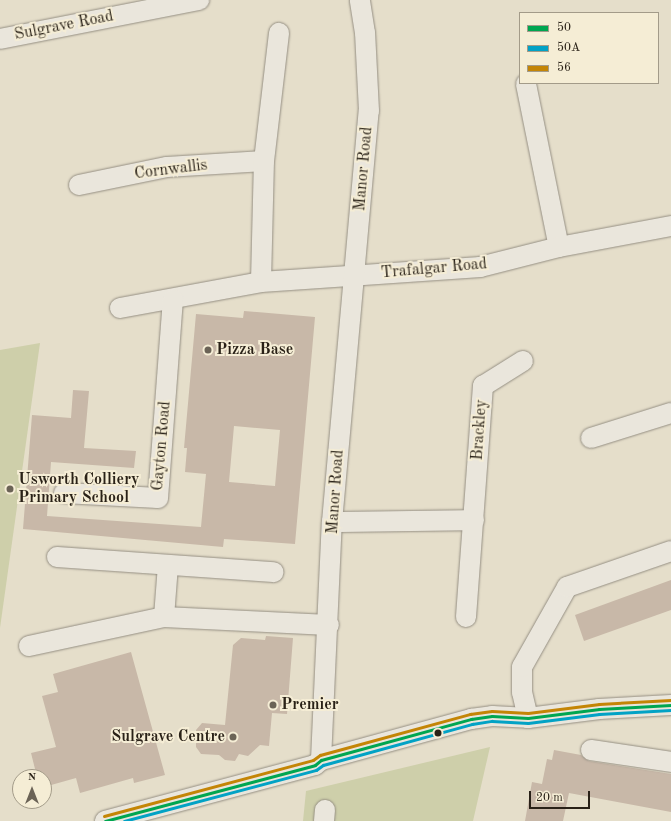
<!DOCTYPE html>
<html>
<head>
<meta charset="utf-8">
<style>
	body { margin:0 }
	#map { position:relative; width:671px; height:821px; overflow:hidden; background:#e5deca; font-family:"Old Standard TT",serif }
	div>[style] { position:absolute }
	.green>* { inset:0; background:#cecfaa }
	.building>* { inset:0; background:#c8b8a8 }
	.roads { filter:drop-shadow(0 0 1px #958f83) drop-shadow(0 0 1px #958f83) }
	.minor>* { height:20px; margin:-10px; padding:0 10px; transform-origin:10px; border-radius:10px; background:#eae6dc }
	.bus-1>* { height:3px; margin:-1.5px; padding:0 1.5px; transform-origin:1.5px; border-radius:1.5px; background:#00a651 }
	.bus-2>* { height:3px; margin:-1.5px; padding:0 1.5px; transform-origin:1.5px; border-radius:1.5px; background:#02a2c5 }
	.bus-3>* { height:3px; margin:-1.5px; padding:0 1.5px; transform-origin:1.5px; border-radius:1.5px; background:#c48506 }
	.dots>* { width:11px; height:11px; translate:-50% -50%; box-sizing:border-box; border:2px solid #f5edd5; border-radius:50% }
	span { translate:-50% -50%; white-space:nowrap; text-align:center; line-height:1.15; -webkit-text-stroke:4px #f5edd5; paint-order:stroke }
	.street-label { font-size:16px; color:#292117 }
	.poi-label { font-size:16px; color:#292117; font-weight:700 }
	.left { translate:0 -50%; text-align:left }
	.right { translate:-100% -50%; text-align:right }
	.legend { position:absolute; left:519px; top:12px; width:140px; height:72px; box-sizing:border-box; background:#f5edd5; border:1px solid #a39b89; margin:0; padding:5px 7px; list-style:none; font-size:12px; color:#292117 }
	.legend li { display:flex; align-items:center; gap:8px; height:20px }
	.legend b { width:20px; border:1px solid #a39b89 }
	.north { position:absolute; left:12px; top:769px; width:40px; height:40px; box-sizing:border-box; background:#f5edd5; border:1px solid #a39b89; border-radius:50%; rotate:0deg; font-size:11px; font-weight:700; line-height:16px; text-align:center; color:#292117 }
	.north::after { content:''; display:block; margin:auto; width:14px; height:18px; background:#6b6356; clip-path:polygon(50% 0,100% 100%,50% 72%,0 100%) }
	.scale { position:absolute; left:529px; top:791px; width:61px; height:18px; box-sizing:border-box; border:2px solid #292117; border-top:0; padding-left:5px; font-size:12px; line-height:14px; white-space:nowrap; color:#292117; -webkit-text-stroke:3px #f5edd5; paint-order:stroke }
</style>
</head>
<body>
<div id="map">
	<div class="green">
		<i style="clip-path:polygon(40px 343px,0 628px,0 350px)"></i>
		<i style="clip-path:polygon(490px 747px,473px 821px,303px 821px,306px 791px)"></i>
	</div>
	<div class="building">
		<i style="clip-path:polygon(evenodd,244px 311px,315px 317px,295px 544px,224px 539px,223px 547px,23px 529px,32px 415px,71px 418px,73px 390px,89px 391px,84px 448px,136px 451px,134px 468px,51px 462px,47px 516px,201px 527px,206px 474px,185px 472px,187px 448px,184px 448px,196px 314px,243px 318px,244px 311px,234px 426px,280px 430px,275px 486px,229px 482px,234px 426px)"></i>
		<i style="clip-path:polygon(671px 580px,671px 610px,584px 641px,575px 615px)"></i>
		<i style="clip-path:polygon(266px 636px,293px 638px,287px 714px,272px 713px,269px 746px,260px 745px,248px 756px,239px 754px,235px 761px,225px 760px,219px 755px,201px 754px,196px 747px,196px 730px,202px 723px,225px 725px,233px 645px,241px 638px,265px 640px)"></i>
		<i style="clip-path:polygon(131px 652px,165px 775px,134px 783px,133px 778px,80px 793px,76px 778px,44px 787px,44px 777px,37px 777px,31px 753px,56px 747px,42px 696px,58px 692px,53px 674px)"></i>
		<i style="clip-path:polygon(554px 750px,581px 755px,589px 761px,671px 774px,671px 812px,569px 793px,563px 821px,525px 821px,532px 782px,542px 784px,547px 759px,552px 760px)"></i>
	</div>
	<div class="roads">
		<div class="minor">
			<i style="left:0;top:39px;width:203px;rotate:-11.1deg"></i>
			<i style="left:526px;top:84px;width:166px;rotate:78.6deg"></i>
			<i style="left:79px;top:185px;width:90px;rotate:-11.6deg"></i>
			<i style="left:167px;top:167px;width:97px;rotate:-3.5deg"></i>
			<i style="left:261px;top:282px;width:121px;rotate:-88.6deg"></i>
			<i style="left:264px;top:161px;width:129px;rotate:-83.3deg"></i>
			<i style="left:120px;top:308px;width:143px;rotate:-10.4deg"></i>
			<i style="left:261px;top:282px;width:220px;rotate:-3.9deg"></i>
			<i style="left:480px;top:267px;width:81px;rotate:-14.2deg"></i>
			<i style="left:559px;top:247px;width:114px;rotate:-10.6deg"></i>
			<i style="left:591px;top:438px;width:84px;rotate:-17.4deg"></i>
			<i style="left:64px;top:493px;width:94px;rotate:3deg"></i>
			<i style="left:158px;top:498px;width:199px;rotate:-85.7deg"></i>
			<i style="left:332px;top:522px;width:142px;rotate:-0.8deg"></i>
			<i style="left:57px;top:557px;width:217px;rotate:4deg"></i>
			<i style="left:164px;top:617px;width:52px;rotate:-85.6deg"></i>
			<i style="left:466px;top:617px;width:232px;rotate:-85.8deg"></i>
			<i style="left:483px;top:386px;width:47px;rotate:-32deg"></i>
			<i style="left:29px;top:646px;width:138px;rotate:-12.1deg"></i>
			<i style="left:164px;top:617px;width:165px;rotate:2.8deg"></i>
			<i style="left:528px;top:718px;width:27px;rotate:-103deg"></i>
			<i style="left:522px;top:692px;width:25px;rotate:-90deg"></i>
			<i style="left:522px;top:667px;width:92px;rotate:-60.6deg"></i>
			<i style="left:567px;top:587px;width:110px;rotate:-19.1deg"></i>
			<i style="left:591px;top:750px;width:81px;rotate:8.5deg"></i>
			<i style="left:321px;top:760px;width:156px;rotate:-15.3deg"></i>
			<i style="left:471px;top:719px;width:21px;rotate:-8deg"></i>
			<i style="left:492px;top:716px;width:36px;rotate:3deg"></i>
			<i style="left:528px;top:718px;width:72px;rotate:-7.2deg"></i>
			<i style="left:599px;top:709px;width:72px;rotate:-3.2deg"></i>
			<i style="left:105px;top:821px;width:217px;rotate:-14.9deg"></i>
			<i style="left:315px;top:765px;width:8px;rotate:-40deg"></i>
			<i style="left:321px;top:760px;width:238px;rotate:-87.4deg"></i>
			<i style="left:332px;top:522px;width:413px;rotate:-84.9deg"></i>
			<i style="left:369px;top:111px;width:78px;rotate:-92.9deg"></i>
			<i style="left:365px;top:33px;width:33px;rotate:-99deg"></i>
			<i style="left:324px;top:821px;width:11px;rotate:-85deg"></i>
		</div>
	</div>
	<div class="bus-1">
		<i style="left:105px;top:821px;width:217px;rotate:-14.9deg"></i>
		<i style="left:315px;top:765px;width:8px;rotate:-40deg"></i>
		<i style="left:321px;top:760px;width:156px;rotate:-15.3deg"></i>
		<i style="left:471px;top:719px;width:21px;rotate:-8deg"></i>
		<i style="left:492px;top:716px;width:36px;rotate:3deg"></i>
		<i style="left:528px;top:718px;width:72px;rotate:-7.2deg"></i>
		<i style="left:599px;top:709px;width:72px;rotate:-3.2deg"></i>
	</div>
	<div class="bus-2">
		<i style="left:124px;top:821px;width:199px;rotate:-14.9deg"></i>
		<i style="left:316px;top:770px;width:9px;rotate:-36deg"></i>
		<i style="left:323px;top:765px;width:155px;rotate:-15.4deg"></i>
		<i style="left:472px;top:724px;width:20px;rotate:-9deg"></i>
		<i style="left:492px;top:721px;width:36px;rotate:3deg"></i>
		<i style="left:528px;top:723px;width:72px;rotate:-7.2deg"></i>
		<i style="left:599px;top:714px;width:72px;rotate:-3.2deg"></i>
	</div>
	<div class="bus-3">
		<i style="left:104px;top:816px;width:216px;rotate:-15deg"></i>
		<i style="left:313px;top:760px;width:9px;rotate:-36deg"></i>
		<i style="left:320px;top:755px;width:156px;rotate:-15.3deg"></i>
		<i style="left:470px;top:714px;width:22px;rotate:-8deg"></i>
		<i style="left:492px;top:711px;width:36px;rotate:3deg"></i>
		<i style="left:528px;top:713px;width:72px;rotate:-7.2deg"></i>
		<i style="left:599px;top:704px;width:72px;rotate:-3.2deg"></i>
	</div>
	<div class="dots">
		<i style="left:208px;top:350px;background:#6b6356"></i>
		<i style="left:10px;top:489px;background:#6b6356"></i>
		<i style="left:273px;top:705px;background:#6b6356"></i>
		<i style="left:438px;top:733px;background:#292117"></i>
		<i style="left:233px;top:737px;background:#6b6356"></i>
	</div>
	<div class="street-label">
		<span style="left:64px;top:26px;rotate:-11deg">Sulgrave Road</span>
		<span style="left:364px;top:169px;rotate:-85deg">Manor Road</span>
		<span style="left:171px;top:170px;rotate:-7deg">Cornwallis</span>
		<span style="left:434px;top:269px;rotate:-5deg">Trafalgar Road</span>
		<span style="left:480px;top:430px;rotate:-86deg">Brackley</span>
		<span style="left:162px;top:446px;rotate:-85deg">Gayton Road</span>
		<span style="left:336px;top:492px;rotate:-86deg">Manor Road</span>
	</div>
	<div class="poi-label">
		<span class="left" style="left:216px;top:350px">Pizza Base</span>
		<span class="left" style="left:18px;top:489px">Usworth Colliery<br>Primary School</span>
		<span class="left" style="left:281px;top:705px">Premier</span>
		<span class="right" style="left:225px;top:737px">Sulgrave Centre</span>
	</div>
	<ul class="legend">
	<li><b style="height:5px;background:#00a651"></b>50</li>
	<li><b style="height:5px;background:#02a2c5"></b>50A</li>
	<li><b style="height:5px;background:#c48506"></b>56</li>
	</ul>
	<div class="north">N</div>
	<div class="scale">20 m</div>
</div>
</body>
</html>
